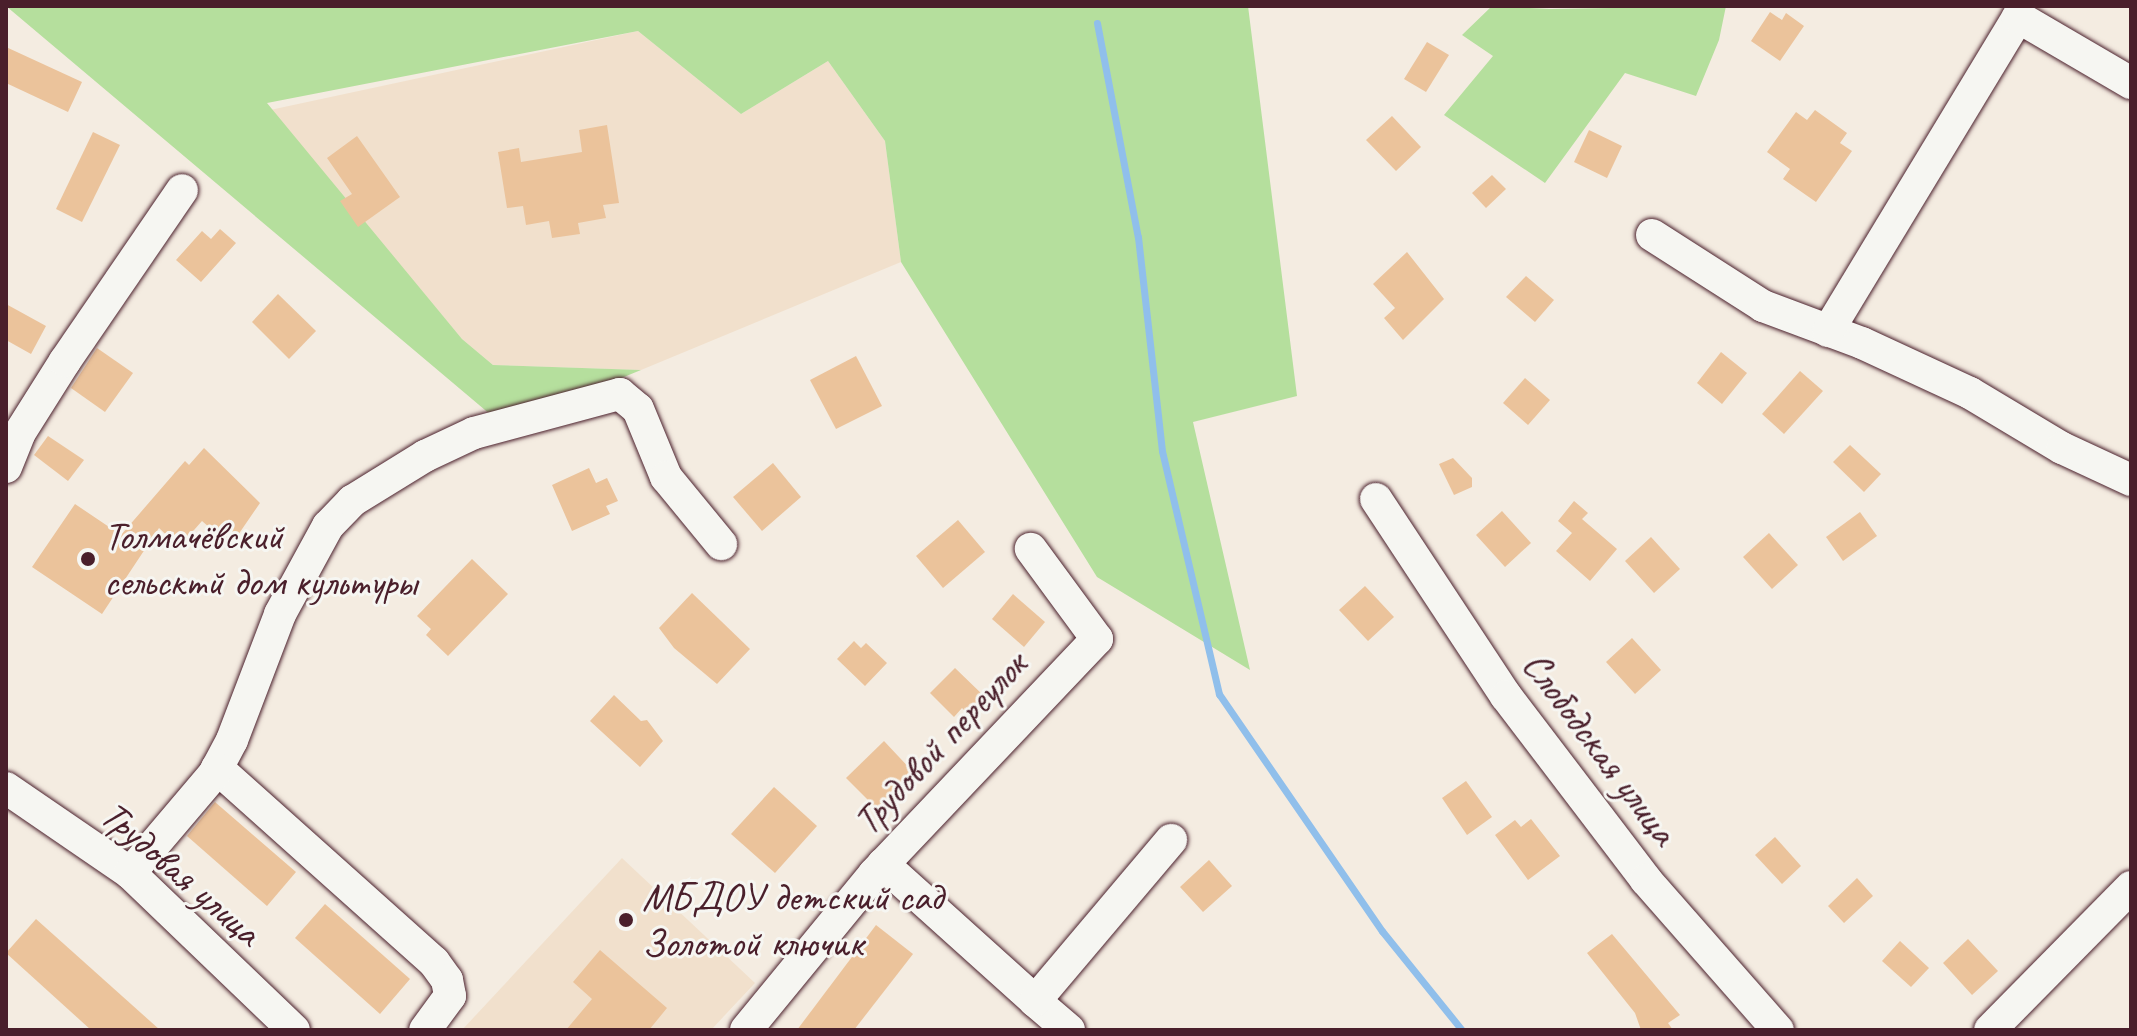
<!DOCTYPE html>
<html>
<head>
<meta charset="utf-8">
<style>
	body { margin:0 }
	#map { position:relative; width:2137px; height:1036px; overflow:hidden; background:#f4ece1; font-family:Caveat,sans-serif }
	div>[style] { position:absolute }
	.built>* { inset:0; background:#f1e0cc }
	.green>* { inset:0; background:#b5df9d }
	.stream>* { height:7px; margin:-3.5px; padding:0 3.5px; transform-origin:3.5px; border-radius:3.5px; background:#90bfeb }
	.building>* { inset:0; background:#ebc39b }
	.roads { filter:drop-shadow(0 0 2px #4a1f2b) drop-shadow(0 0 2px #4a1f2b) }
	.minor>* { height:32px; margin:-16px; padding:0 16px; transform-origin:16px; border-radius:16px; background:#f6f6f2 }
	.dots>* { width:22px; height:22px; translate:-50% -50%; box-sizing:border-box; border:4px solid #f6f6f2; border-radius:50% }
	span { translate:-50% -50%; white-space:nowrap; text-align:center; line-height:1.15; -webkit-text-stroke:6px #f6f6f2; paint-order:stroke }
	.poi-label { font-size:40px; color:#4a1f2b }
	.left { translate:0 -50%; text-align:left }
	.street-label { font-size:40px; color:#4a1f2b }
	.frame { position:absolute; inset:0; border:8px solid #4a1f2b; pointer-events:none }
</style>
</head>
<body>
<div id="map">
	<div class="built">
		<i style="clip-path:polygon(638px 31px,741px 114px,828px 61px,885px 141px,901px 262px,641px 370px,493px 365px,462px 339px,270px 110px)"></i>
		<i style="clip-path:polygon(622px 858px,755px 983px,711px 1030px,462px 1030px)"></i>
	</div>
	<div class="green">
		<i style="clip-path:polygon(6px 6px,1248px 6px,1297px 396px,1193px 422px,1250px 670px,1097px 577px,901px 262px,885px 141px,828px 61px,741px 114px,638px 31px,267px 103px,462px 339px,493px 365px,641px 370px,504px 426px)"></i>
		<i style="clip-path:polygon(1492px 6px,1551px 9px,1726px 6px,1719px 40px,1696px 96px,1625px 73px,1545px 183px,1444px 115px,1493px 56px,1462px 35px)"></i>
	</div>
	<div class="stream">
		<i style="left:1097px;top:23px;width:218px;rotate:79.2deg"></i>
		<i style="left:1138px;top:237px;width:215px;rotate:83.6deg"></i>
		<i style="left:1162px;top:451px;width:250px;rotate:76.8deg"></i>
		<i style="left:1219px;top:694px;width:288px;rotate:55.5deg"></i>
		<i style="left:1382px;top:931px;width:127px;rotate:51.1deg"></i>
	</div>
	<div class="building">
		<i style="clip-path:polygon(1770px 12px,1782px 20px,1786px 13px,1804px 26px,1780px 61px,1751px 41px)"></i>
		<i style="clip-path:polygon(1427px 42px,1449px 55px,1426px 92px,1404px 79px)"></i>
		<i style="clip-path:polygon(6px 47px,82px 82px,68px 112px,6px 83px)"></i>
		<i style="clip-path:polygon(1815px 110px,1847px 133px,1840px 143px,1852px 151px,1816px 202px,1783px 179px,1790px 169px,1767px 152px,1796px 112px,1807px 120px)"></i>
		<i style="clip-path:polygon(1392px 116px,1421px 147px,1396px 171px,1366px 140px)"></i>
		<i style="clip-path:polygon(607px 125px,619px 203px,603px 205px,606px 218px,578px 223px,580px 234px,552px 238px,549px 221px,526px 225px,523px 206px,507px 208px,498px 152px,519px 148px,521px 162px,582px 152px,579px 130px)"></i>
		<i style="clip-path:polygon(1589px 130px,1622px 146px,1607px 178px,1574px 162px)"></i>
		<i style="clip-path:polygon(93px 132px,120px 145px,82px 222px,56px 209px)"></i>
		<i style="clip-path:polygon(357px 136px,400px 197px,358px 227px,340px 201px,352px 194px,327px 158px)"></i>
		<i style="clip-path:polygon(1492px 175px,1506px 189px,1486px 208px,1472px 193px)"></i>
		<i style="clip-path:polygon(220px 229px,236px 243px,201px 282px,176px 260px,202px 231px,211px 239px)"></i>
		<i style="clip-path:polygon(1407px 252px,1444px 299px,1403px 340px,1384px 318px,1395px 308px,1373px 284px)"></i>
		<i style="clip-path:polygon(1526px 276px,1554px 300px,1535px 322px,1506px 297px)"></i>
		<i style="clip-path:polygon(278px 294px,316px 331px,289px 359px,252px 322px)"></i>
		<i style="clip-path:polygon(6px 304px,46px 326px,31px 354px,6px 340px)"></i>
		<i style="clip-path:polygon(97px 348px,133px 373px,105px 412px,71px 388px)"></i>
		<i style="clip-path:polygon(1721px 352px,1747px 373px,1722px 404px,1697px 383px)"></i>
		<i style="clip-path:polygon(856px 356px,882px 406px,836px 429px,810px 380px)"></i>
		<i style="clip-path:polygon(1800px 371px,1823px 391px,1784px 434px,1762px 414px)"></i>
		<i style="clip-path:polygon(1525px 378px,1550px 400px,1528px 425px,1503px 403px)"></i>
		<i style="clip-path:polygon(48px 436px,84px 460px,68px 481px,34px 455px)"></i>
		<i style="clip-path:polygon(1850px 445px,1881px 474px,1864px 492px,1833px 462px)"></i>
		<i style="clip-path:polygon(204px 448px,260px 503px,238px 535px,234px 531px,225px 541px,202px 521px,179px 547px,159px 528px,102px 614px,32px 567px,75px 504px,121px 535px,185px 461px,189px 465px)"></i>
		<i style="clip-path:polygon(1453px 458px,1472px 478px,1472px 487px,1454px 495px,1439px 464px)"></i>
		<i style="clip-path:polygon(773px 463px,801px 497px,762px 531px,733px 497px)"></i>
		<i style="clip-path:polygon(589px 468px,596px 483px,607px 478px,618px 501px,606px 506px,610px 514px,572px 531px,552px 485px)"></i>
		<i style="clip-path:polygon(1574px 501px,1588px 513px,1582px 519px,1617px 549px,1590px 581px,1556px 551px,1572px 533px,1558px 521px)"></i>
		<i style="clip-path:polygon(1502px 511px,1531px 543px,1505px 567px,1476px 535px)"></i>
		<i style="clip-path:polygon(1860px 512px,1877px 536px,1843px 561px,1826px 537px)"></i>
		<i style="clip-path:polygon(958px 520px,985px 552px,943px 588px,916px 556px)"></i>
		<i style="clip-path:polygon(1769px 533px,1798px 565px,1772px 589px,1743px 557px)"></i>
		<i style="clip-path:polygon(1651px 537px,1680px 569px,1654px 593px,1625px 561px)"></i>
		<i style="clip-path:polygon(472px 559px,508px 594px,448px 656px,426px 635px,431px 629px,417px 616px)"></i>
		<i style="clip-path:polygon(1365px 586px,1394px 617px,1368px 641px,1339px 610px)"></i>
		<i style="clip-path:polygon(692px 593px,750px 649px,717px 684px,674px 648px,659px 628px)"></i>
		<i style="clip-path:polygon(1013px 594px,1045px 622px,1024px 647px,992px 619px)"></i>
		<i style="clip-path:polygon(1632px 638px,1661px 670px,1635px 694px,1606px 662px)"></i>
		<i style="clip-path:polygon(854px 641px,861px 648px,866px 643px,887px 663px,865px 686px,837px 659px)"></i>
		<i style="clip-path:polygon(955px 668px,985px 697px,969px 715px,962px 708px,954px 717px,930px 693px)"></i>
		<i style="clip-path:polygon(614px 695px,641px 721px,647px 720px,663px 741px,640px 767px,590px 721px)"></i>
		<i style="clip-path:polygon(884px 741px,915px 774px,878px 810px,846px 778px)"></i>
		<i style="clip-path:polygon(1466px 781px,1492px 817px,1467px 835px,1442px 798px)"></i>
		<i style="clip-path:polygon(774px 787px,817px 826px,775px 873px,731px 834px)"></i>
		<i style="clip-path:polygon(215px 802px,296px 872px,267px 906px,187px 836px)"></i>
		<i style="clip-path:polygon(1531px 819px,1560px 856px,1528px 880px,1495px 835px,1515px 820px,1521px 827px)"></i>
		<i style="clip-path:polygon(1775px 837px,1801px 866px,1782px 884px,1755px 855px)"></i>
		<i style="clip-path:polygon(1209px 860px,1232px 886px,1203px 912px,1180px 887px)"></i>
		<i style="clip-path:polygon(1857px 878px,1873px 896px,1844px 923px,1828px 906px)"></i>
		<i style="clip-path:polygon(325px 904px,410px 979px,380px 1014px,295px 938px)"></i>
		<i style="clip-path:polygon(36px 919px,160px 1030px,91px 1030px,6px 953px)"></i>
		<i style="clip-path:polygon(876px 925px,913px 954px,854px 1030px,797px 1030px)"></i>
		<i style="clip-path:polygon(1612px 934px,1680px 1015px,1668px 1023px,1673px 1030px,1641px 1030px,1635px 1013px,1587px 953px)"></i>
		<i style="clip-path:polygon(1968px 939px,1998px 971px,1972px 995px,1943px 963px)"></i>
		<i style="clip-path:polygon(1900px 941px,1929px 968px,1911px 987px,1882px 961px)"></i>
		<i style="clip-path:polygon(600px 950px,667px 1008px,649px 1030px,566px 1030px,592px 999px,573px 982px)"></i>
	</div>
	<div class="roads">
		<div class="minor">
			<i style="left:1652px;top:235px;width:132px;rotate:32.6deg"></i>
			<i style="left:1763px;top:306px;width:106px;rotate:20.5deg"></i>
			<i style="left:1862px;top:343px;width:119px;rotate:24.8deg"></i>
			<i style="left:1970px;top:393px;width:107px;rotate:30.9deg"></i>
			<i style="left:2062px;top:448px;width:76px;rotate:24.9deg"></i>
			<i style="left:1828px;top:331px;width:367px;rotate:-58.8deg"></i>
			<i style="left:2018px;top:17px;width:131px;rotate:30.3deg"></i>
			<i style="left:6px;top:467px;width:35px;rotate:-68deg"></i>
			<i style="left:19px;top:434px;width:86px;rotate:-57.8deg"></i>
			<i style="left:65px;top:361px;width:207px;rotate:-55.6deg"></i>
			<i style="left:1376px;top:499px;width:236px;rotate:56.6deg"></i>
			<i style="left:1506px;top:696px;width:231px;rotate:52.7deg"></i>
			<i style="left:1646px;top:880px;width:200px;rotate:48.7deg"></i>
			<i style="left:217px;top:768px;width:291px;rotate:41.8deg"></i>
			<i style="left:434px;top:962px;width:22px;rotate:54deg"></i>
			<i style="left:447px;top:980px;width:16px;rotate:79deg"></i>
			<i style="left:450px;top:996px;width:42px;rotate:126.3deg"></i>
			<i style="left:6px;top:788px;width:150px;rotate:34.4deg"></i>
			<i style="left:130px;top:873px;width:227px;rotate:43.8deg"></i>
			<i style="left:883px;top:864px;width:205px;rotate:42deg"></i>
			<i style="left:130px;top:873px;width:130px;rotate:-49.7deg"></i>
			<i style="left:214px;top:774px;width:38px;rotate:-62deg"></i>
			<i style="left:232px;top:740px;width:135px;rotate:-69.1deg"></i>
			<i style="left:280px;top:614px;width:100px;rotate:-61.4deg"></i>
			<i style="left:328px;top:526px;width:35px;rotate:-46deg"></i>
			<i style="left:352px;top:501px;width:86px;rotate:-31.7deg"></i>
			<i style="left:425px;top:456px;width:54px;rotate:-25.1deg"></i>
			<i style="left:474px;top:433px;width:151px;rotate:-15deg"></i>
			<i style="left:620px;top:394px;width:23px;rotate:40deg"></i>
			<i style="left:638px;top:409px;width:74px;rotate:67.6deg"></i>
			<i style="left:666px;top:477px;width:87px;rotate:50.6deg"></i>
			<i style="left:746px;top:1030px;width:202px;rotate:-50.6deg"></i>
			<i style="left:874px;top:874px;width:324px;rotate:-46.5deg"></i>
			<i style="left:1097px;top:639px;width:112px;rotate:-126.3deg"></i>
			<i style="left:1069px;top:1030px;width:45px;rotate:-139.5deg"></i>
			<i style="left:1035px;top:1001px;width:211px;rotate:-49.8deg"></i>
			<i style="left:1990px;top:1030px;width:201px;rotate:-45.4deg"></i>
		</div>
	</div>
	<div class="dots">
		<i style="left:88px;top:559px;background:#4a1f2b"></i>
		<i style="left:626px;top:920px;background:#4a1f2b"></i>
	</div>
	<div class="poi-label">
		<span class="left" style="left:104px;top:559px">Толмачёвский<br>сельсктй дом культуры</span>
		<span class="left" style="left:642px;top:920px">МБДОУ детский сад<br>Золотой ключик</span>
	</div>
	<div class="street-label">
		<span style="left:940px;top:743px;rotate:-47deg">Трудовой переулок</span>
		<span style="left:1600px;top:748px;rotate:53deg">Слободская улица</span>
		<span style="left:181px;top:873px;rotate:41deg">Трудовая улица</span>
	</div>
	<div class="frame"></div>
</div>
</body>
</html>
